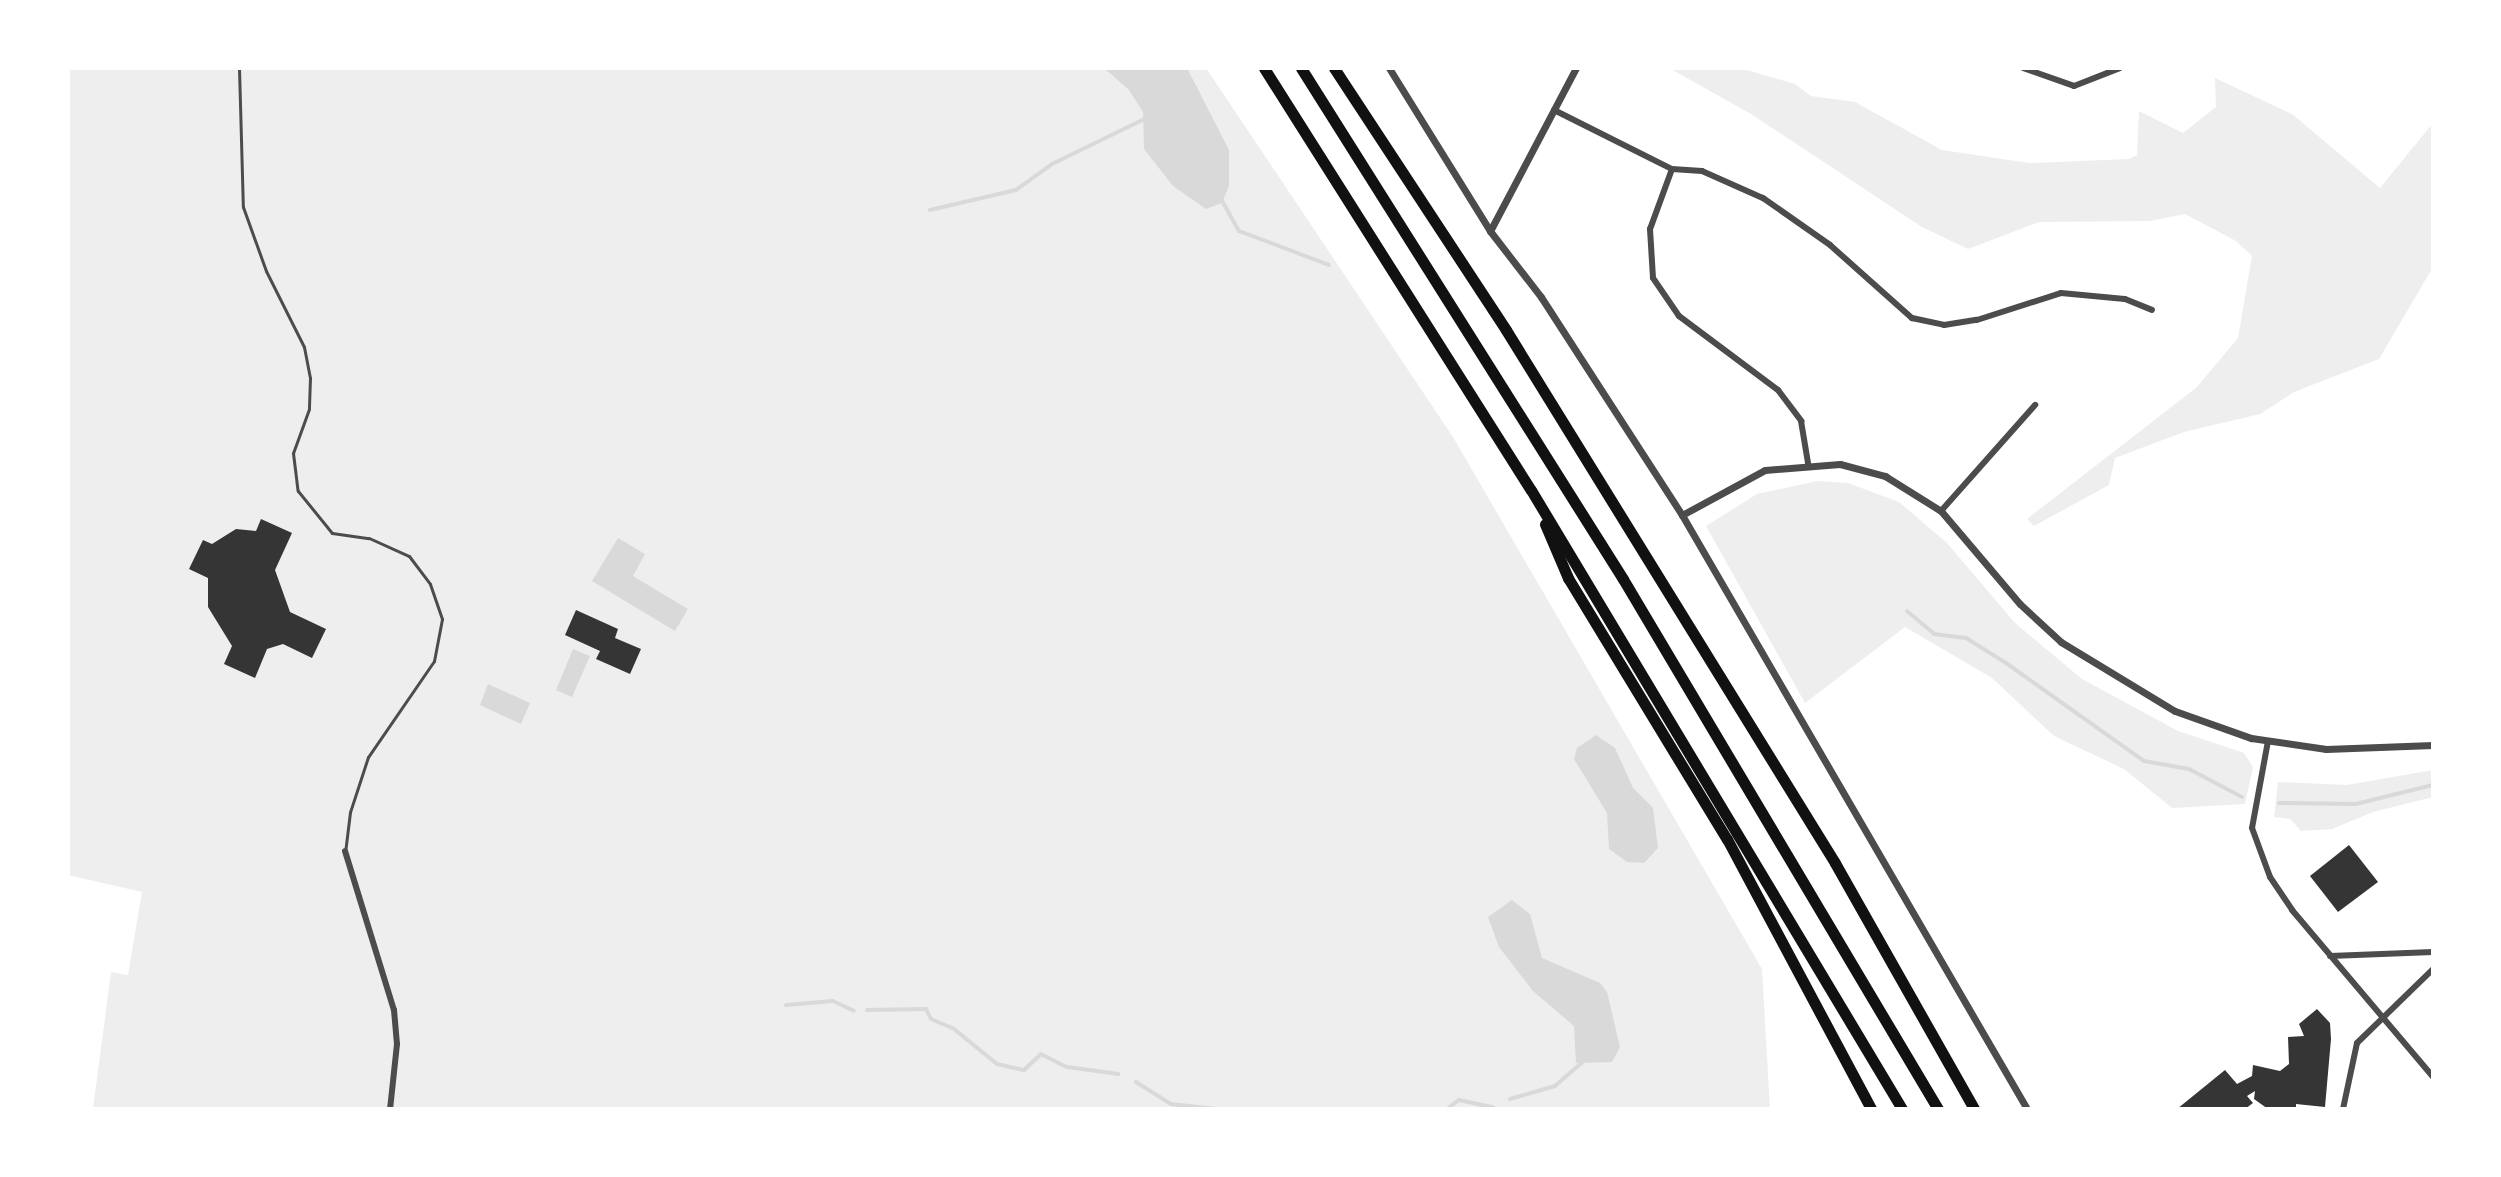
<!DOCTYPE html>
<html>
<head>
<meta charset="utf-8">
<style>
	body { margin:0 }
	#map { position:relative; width:2501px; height:1177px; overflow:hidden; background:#fff; font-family:Bitter,serif }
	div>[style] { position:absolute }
	.green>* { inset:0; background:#eee }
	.water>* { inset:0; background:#d9d9d9 }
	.stream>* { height:4px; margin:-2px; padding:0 2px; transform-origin:2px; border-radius:2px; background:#d9d9d9 }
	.building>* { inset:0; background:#353535 }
	.service>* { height:3px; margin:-1.5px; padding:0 1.5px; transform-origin:1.5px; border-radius:1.5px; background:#4c4c4c }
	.minor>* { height:6px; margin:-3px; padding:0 3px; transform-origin:3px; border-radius:3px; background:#4c4c4c }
	.tertiary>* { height:7px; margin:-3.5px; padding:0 3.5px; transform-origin:3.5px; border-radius:3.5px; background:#4c4c4c }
	.motorway>* { height:11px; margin:-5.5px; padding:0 5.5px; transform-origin:5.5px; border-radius:5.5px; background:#111 }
	span { translate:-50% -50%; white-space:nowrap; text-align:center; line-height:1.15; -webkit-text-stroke:8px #fff; paint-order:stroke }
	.frame { position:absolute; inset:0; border:70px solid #fff; pointer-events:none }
</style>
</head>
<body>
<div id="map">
	<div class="green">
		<i style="clip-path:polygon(68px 68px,1206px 68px,1453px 437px,1762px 969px,1770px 1109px,93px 1109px,111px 972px,128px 975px,142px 892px,68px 875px)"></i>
		<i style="clip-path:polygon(1669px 68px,1740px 68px,1795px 84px,1811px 96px,1855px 102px,1942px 150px,2029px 163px,2129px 159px,2137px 155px,2139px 111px,2183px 133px,2216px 107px,2215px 78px,2292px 114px,2380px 188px,2433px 123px,2433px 267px,2379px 359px,2294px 392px,2260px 414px,2184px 432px,2115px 458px,2109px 485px,2034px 526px,2027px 519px,2197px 387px,2238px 338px,2252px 256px,2236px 241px,2185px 214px,2150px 221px,2039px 222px,1968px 249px,1922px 227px,1751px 114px)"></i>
		<i style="clip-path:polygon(1817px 481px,1848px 483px,1899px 502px,1947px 543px,2015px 623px,2082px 679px,2178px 731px,2244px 753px,2253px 767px,2245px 804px,2172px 808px,2124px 769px,2054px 736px,1992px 678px,1905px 627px,1805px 703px,1706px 526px,1757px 494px)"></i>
		<i style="clip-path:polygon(2433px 770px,2433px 797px,2373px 812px,2332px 829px,2301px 831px,2290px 819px,2274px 817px,2278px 782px,2347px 785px)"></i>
	</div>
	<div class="water">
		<i style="clip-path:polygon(1104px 68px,1187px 68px,1229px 150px,1229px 186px,1222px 203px,1206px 209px,1173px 186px,1144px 149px,1143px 112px,1129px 90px)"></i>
		<i style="clip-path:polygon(618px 538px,645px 554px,633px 576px,688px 609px,675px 631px,592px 581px)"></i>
		<i style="clip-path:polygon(573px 649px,590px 656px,572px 697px,556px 690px)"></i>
		<i style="clip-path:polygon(488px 684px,530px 703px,521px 724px,480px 705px)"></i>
		<i style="clip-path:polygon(1596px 735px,1615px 748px,1633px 788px,1653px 808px,1658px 848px,1644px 863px,1627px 862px,1609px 849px,1607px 813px,1574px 759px,1577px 748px)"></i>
		<i style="clip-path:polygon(1512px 900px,1530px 914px,1542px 958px,1600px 983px,1607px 992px,1620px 1047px,1612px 1062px,1576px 1063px,1574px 1026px,1533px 991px,1499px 947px,1488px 917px)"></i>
	</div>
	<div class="stream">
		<i style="left:1220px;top:197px;width:39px;rotate:61deg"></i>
		<i style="left:1239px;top:231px;width:96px;rotate:20.7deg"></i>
		<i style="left:930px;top:210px;width:88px;rotate:-13.1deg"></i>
		<i style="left:1016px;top:190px;width:44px;rotate:-35.8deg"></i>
		<i style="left:1052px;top:164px;width:108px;rotate:-25.9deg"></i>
		<i style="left:1907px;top:611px;width:35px;rotate:40deg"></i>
		<i style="left:1934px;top:634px;width:32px;rotate:7deg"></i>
		<i style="left:1966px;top:638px;width:47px;rotate:32deg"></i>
		<i style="left:2006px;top:663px;width:169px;rotate:35.4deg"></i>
		<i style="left:2144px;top:761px;width:46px;rotate:10.1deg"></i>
		<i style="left:2189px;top:769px;width:60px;rotate:27.8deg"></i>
		<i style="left:2279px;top:803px;width:77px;rotate:0.7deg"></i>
		<i style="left:2356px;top:804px;width:79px;rotate:-13.9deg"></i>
		<i style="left:786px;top:1005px;width:47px;rotate:-4.9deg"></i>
		<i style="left:833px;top:1001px;width:23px;rotate:25deg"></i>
		<i style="left:867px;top:1010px;width:59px;rotate:-1deg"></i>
		<i style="left:926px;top:1009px;width:11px;rotate:63deg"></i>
		<i style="left:931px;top:1019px;width:25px;rotate:23deg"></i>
		<i style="left:954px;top:1029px;width:55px;rotate:39.1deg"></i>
		<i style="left:997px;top:1064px;width:28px;rotate:13deg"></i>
		<i style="left:1024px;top:1070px;width:23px;rotate:-43deg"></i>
		<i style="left:1041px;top:1054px;width:29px;rotate:27deg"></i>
		<i style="left:1067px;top:1067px;width:52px;rotate:7.7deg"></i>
		<i style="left:1136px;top:1082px;width:41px;rotate:32.2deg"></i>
		<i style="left:1171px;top:1104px;width:45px;rotate:6.3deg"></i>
		<i style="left:1510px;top:1099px;width:47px;rotate:-16.1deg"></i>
		<i style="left:1555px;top:1086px;width:38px;rotate:-41deg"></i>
		<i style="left:1266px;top:1109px;width:5px"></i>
		<i style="left:1447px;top:1109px;width:15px;rotate:-37deg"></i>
		<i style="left:1459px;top:1100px;width:35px;rotate:12deg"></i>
	</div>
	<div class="building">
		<i style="clip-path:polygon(261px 519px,292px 533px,275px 570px,290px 612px,326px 629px,312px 658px,283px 644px,267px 649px,255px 678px,224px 664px,232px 646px,208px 607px,208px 578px,189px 569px,203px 540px,212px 544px,236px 529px,256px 531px)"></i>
		<i style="clip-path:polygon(576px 610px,618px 629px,615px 638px,641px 649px,630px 674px,596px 659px,600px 651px,565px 635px)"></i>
		<i style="clip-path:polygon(2349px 845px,2378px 882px,2338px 912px,2310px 876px)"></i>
		<i style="clip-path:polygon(2317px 1009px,2330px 1023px,2331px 1039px,2325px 1107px,2296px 1104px,2296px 1109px,2268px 1109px,2254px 1099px,2255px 1091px,2247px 1096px,2253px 1103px,2245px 1109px,2177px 1109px,2225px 1070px,2237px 1084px,2252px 1076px,2253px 1065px,2280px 1071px,2289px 1064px,2288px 1037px,2304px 1036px,2299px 1024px)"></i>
	</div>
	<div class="service">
		<i style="left:239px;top:68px;width:139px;rotate:88.4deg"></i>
		<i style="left:243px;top:207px;width:68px;rotate:70.2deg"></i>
		<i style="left:266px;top:271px;width:85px;rotate:63.4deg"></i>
		<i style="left:304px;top:347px;width:32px;rotate:79deg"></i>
		<i style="left:310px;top:378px;width:31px;rotate:92deg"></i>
		<i style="left:309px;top:409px;width:47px;rotate:110deg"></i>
		<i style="left:293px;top:453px;width:38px;rotate:83deg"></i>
		<i style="left:298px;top:491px;width:54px;rotate:51deg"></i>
		<i style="left:332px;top:533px;width:37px;rotate:8deg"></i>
		<i style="left:369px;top:538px;width:44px;rotate:24.2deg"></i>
		<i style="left:409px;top:556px;width:35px;rotate:53deg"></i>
		<i style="left:430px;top:584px;width:37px;rotate:71deg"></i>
		<i style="left:442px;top:619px;width:43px;rotate:100.8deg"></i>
		<i style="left:434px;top:661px;width:116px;rotate:124.5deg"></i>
		<i style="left:368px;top:757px;width:58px;rotate:108.1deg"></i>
		<i style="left:350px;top:812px;width:39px;rotate:97deg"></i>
	</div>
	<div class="minor">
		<i style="left:2023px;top:68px;width:54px;rotate:19.4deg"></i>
		<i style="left:2074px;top:86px;width:49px;rotate:-21.4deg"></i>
		<i style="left:1554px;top:110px;width:132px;rotate:26.6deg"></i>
		<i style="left:1672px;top:169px;width:30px;rotate:4deg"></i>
		<i style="left:1702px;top:171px;width:67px;rotate:23.9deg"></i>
		<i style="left:1763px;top:198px;width:82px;rotate:35deg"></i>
		<i style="left:1830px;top:245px;width:110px;rotate:41.7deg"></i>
		<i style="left:1912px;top:318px;width:33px;rotate:12deg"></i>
		<i style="left:1944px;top:325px;width:33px;rotate:-9deg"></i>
		<i style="left:1977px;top:320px;width:88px;rotate:-17.8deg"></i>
		<i style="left:2061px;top:293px;width:64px;rotate:5.4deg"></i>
		<i style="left:2125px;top:299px;width:29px;rotate:22deg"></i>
		<i style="left:1672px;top:169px;width:64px;rotate:110.1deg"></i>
		<i style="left:1650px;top:229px;width:49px;rotate:86.5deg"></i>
		<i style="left:1653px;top:278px;width:46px;rotate:55.6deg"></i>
		<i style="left:1679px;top:316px;width:124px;rotate:36.8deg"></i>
		<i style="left:1778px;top:390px;width:39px;rotate:53deg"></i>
		<i style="left:1801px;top:421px;width:43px;rotate:80.5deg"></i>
		<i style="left:1941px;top:511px;width:142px;rotate:-48.4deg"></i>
		<i style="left:2268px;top:741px;width:88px;rotate:100.4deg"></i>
		<i style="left:2252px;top:828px;width:52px;rotate:69.8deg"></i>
		<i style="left:2270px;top:877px;width:40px;rotate:56deg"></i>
		<i style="left:2292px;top:910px;width:219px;rotate:49.8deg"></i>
		<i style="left:345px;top:851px;width:166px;rotate:72.9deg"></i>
		<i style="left:394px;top:1010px;width:34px;rotate:85deg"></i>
		<i style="left:397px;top:1044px;width:65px;rotate:96.1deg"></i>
		<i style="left:2330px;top:956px;width:103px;rotate:-2.2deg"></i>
		<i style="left:2343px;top:1109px;width:67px;rotate:-78deg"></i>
		<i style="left:2357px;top:1043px;width:106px;rotate:-44.2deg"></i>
	</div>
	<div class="tertiary">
		<i style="left:1389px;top:68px;width:192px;rotate:58.2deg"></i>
		<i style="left:1490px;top:231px;width:83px;rotate:52.3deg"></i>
		<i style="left:1541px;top:297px;width:260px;rotate:57.1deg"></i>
		<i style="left:1682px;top:515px;width:687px;rotate:59.85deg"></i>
		<i style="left:1490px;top:231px;width:184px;rotate:-62.2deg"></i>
		<i style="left:1682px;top:515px;width:94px;rotate:-28.5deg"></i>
		<i style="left:1765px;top:470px;width:75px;rotate:-4.6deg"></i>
		<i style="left:1840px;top:464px;width:47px;rotate:14.9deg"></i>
		<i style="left:1885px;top:476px;width:66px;rotate:32deg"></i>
		<i style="left:1941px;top:511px;width:122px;rotate:49.7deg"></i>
		<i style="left:2020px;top:604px;width:56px;rotate:42.8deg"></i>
		<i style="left:2061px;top:642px;width:133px;rotate:31.2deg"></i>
		<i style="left:2175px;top:711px;width:81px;rotate:19.6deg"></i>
		<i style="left:2251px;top:738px;width:76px;rotate:8.3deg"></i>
		<i style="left:2326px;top:749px;width:107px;rotate:-2.1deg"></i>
	</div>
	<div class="motorway">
		<i style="left:1264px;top:68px;width:499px;rotate:57.7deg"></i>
		<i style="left:1531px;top:490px;width:722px;rotate:59.06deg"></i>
		<i style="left:1301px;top:68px;width:604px;rotate:57.78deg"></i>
		<i style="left:1623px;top:579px;width:617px;rotate:59.28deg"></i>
		<i style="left:1334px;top:68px;width:313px;rotate:56.7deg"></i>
		<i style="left:1506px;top:330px;width:626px;rotate:58.31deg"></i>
		<i style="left:1835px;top:863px;width:283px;rotate:60.5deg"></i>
		<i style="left:1545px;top:524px;width:59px;rotate:66.9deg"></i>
		<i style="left:1568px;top:578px;width:306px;rotate:58.7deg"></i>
		<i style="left:1727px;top:839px;width:306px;rotate:61.9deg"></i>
	</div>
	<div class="frame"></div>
</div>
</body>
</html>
